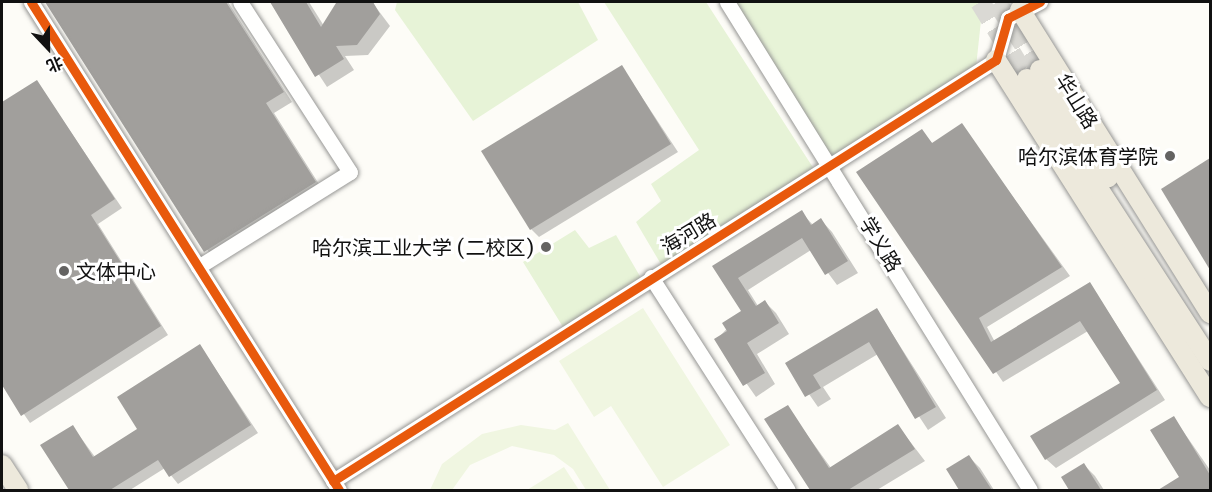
<!DOCTYPE html>
<html>
<head>
<meta charset="utf-8">
<style>
	body { margin:0 }
	#map { position:relative; width:1212px; height:492px; overflow:hidden; background:#fdfcf7; font-family:Merriweather,"Noto Sans SC",serif }
	div>[style] { position:absolute }
	.green>* { inset:0; background:#e7f3d7 }
	.pitch>* { inset:0; background:#f0f6e1 }
	.shadow>* { inset:0; background:#0003 }
	.building>* { inset:0; background:#a19f9c }
	.major-tunnel>* { height:20px; margin-top:-10px; transform-origin:0; background:repeating-linear-gradient(90deg,#dad9d4 0 20px,transparent 0 30px) }
	.roads { filter:drop-shadow(0 0 2px #979795) drop-shadow(0 0 2px #979795) }
	.minor>* { height:15px; margin:-7.5px; padding:0 7.5px; transform-origin:7.5px; border-radius:7.5px; background:#fffffe }
	.major>* { height:20px; margin:-10px; padding:0 10px; transform-origin:10px; border-radius:10px; background:#ede9dc }
	.cycleway>* { height:9px; margin:-4.5px; padding:0 4.5px; transform-origin:4.5px; border-radius:4.5px; background:#e8590c }
	.dots>* { width:16px; height:16px; translate:-50% -50%; box-sizing:border-box; border:3px solid #fff; border-radius:50% }
	span { translate:-50% -50%; white-space:nowrap; text-align:center; line-height:1.15; -webkit-text-stroke:6px #fff; paint-order:stroke }
	.street-label { font-size:20px; color:#111 }
	.poi-label { font-size:20px; color:#111 }
	.right { translate:-100% -50%; text-align:right }
	.left { translate:0 -50%; text-align:left }
	.frame { position:absolute; inset:0; border:3px solid #111; pointer-events:none }
	.north { position:absolute; left:18px; top:18px; width:60px; height:60px; -webkit-text-stroke:4px #fff; paint-order:stroke; rotate:158deg; font-size:16px; font-weight:700; line-height:24px; text-align:center; color:#111 }
	.north::after { content:''; display:block; margin:auto; width:21px; height:27px; background:#111; clip-path:polygon(50% 0,100% 100%,50% 72%,0 100%) }
</style>
</head>
<body>
<div id="map">
	<div class="green">
		<i style="clip-path:polygon(397px 2px,578px 2px,598px 40px,473px 121px,395px 10px)"></i>
		<i style="clip-path:polygon(604px 2px,706px 2px,814px 169px,662px 266px,636px 222px,661px 201px,651px 184px,699px 150px)"></i>
		<i style="clip-path:polygon(734px 2px,983px 2px,976px 67px,832px 157px)"></i>
		<i style="clip-path:polygon(575px 230px,589px 248px,616px 235px,641px 278px,563px 327px,523px 262px)"></i>
	</div>
	<div class="pitch">
		<i style="clip-path:polygon(643px 308px,730px 445px,663px 487px,611px 406px,594px 417px,559px 361px)"></i>
		<i style="clip-path:polygon(568px 423px,610px 490px,586px 490px,573px 469px,554px 455px,512px 446px,470px 465px,452px 490px,430px 490px,442px 464px,482px 434px,521px 425px,555px 430px)"></i>
		<i style="clip-path:polygon(564px 467px,579px 490px,527px 490px)"></i>
	</div>
	<div class="shadow">
		<i style="clip-path:polygon(47px 2px,228px 2px,292px 102px,274px 113px,324px 192px,214px 260px)"></i>
		<i style="clip-path:polygon(271px 2px,309px 2px,324px 26px,337px 5px,372px 2px,390px 26px,368px 55px,345px 56px,354px 70px,327px 87px)"></i>
		<i style="clip-path:polygon(622px 67px,678px 152px,539px 237px,531px 229px)"></i>
		<i style="clip-path:polygon(37px 82px,122px 208px,98px 224px,168px 335px,30px 423px,2px 382px,2px 103px)"></i>
		<i style="clip-path:polygon(961px 125px,1070px 276px,987px 327px,995px 342px,1090px 284px,1165px 400px,1056px 468px,1046px 459px,1122px 383px,1088px 331px,1003px 382px,858px 173px,921px 131px,933px 144px)"></i>
		<i style="clip-path:polygon(1210px 160px,1210px 267px,1163px 190px)"></i>
		<i style="clip-path:polygon(801px 212px,813px 225px,821px 220px,832px 232px,858px 273px,837px 285px,811px 250px,748px 290px,758px 306px,765px 302px,776px 313px,789px 334px,757px 354px,775px 384px,756px 397px,716px 340px,743px 312px,715px 266px)"></i>
		<i style="clip-path:polygon(877px 310px,946px 418px,928px 430px,878px 354px,823px 387px,831px 399px,818px 407px,788px 364px)"></i>
		<i style="clip-path:polygon(200px 346px,258px 433px,178px 484px,165px 468px,130px 490px,71px 490px,43px 445px,73px 427px,95px 457px,139px 430px)"></i>
		<i style="clip-path:polygon(787px 407px,831px 468px,898px 426px,925px 461px,877px 490px,812px 490px,766px 419px)"></i>
		<i style="clip-path:polygon(1174px 418px,1210px 470px,1210px 490px,1161px 490px,1181px 478px)"></i>
		<i style="clip-path:polygon(969px 457px,980px 468px,994px 490px,961px 490px,948px 469px)"></i>
		<i style="clip-path:polygon(1084px 465px,1095px 476px,1104px 490px,1071px 490px,1063px 478px)"></i>
	</div>
	<div class="building">
		<i style="clip-path:polygon(45px 2px,226px 2px,284px 92px,266px 103px,316px 182px,204px 252px)"></i>
		<i style="clip-path:polygon(270px 2px,306px 2px,321px 27px,336px 3px,373px 2px,380px 14px,357px 45px,336px 46px,344px 59px,315px 77px)"></i>
		<i style="clip-path:polygon(622px 65px,671px 144px,530px 230px,481px 151px)"></i>
		<i style="clip-path:polygon(37px 80px,115px 199px,91px 215px,161px 326px,21px 416px,2px 385px,2px 102px)"></i>
		<i style="clip-path:polygon(962px 123px,1062px 267px,979px 318px,991px 342px,1090px 282px,1157px 390px,1045px 460px,1030px 436px,1120px 383px,1080px 321px,993px 374px,856px 172px,922px 129px,932px 143px)"></i>
		<i style="clip-path:polygon(1210px 158px,1210px 270px,1161px 189px)"></i>
		<i style="clip-path:polygon(802px 210px,811px 225px,821px 218px,848px 261px,825px 275px,802px 238px,738px 278px,756px 306px,765px 300px,779px 323px,747px 343px,765px 373px,743px 386px,714px 339px,727px 331px,722px 323px,741px 311px,712px 266px)"></i>
		<i style="clip-path:polygon(877px 308px,936px 407px,915px 419px,869px 342px,813px 375px,821px 388px,805px 397px,785px 363px)"></i>
		<i style="clip-path:polygon(200px 344px,251px 425px,169px 477px,158px 460px,110px 490px,69px 490px,40px 445px,73px 425px,93px 457px,137px 429px,117px 397px)"></i>
		<i style="clip-path:polygon(788px 405px,829px 468px,898px 424px,915px 449px,848px 490px,810px 490px,764px 419px)"></i>
		<i style="clip-path:polygon(1174px 416px,1210px 475px,1210px 490px,1158px 490px,1179px 477px,1150px 430px)"></i>
		<i style="clip-path:polygon(969px 455px,992px 490px,959px 490px,946px 469px)"></i>
		<i style="clip-path:polygon(1084px 463px,1101px 490px,1069px 490px,1061px 477px)"></i>
	</div>
	<div class="major-tunnel">
		<i style="left:980px;top:2px;width:90px;rotate:58.6deg"></i>
		<i style="left:997px;top:2px;width:80px;rotate:57.7deg"></i>
	</div>
	<div class="roads">
		<div class="minor">
			<i style="left:31px;top:2px;width:577px;rotate:57.74deg"></i>
			<i style="left:727px;top:2px;width:574px;rotate:58.16deg"></i>
			<i style="left:198px;top:267px;width:179px;rotate:-32deg"></i>
			<i style="left:350px;top:172px;width:202px;rotate:-122.9deg"></i>
			<i style="left:651px;top:277px;width:253px;rotate:57.3deg"></i>
			<i style="left:333px;top:481px;width:785px;rotate:-32.42deg"></i>
			<i style="left:996px;top:60px;width:44px;rotate:-74.1deg"></i>
			<i style="left:1008px;top:18px;width:36px;rotate:-27deg"></i>
		</div>
		<div class="major">
			<i style="left:1020px;top:10px;width:358px;rotate:57.9deg"></i>
			<i style="left:996px;top:60px;width:399px;rotate:57.6deg"></i>
			<i style="left:1040px;top:70px;width:127px;rotate:57.6deg"></i>
			<i style="left:1027px;top:79px;width:336px;rotate:57deg"></i>
			<i style="left:2px;top:465px;width:30px;rotate:57deg"></i>
		</div>
	</div>
	<div class="cycleway">
		<i style="left:31px;top:2px;width:577px;rotate:57.74deg"></i>
		<i style="left:333px;top:481px;width:785px;rotate:-32.42deg"></i>
		<i style="left:996px;top:60px;width:44px;rotate:-74.1deg"></i>
		<i style="left:1008px;top:18px;width:36px;rotate:-27deg"></i>
	</div>
	<div class="dots">
		<i style="left:1170px;top:156px;background:#646362"></i>
		<i style="left:546px;top:247px;background:#646362"></i>
		<i style="left:64px;top:271px;background:#646362"></i>
	</div>
	<div class="street-label">
		<span style="left:1077px;top:101px;rotate:58deg">华山路</span>
		<span style="left:688px;top:233px;rotate:-31deg">海河路</span>
		<span style="left:881px;top:244px;rotate:59deg">学义路</span>
	</div>
	<div class="poi-label">
		<span class="right" style="left:1158px;top:156px">哈尔滨体育学院</span>
		<span class="right" style="left:534px;top:247px">哈尔滨工业大学 (二校区)</span>
		<span class="left" style="left:76px;top:271px">文体中心</span>
	</div>
	<div class="frame"></div>
	<div class="north">北</div>
</div>
</body>
</html>
